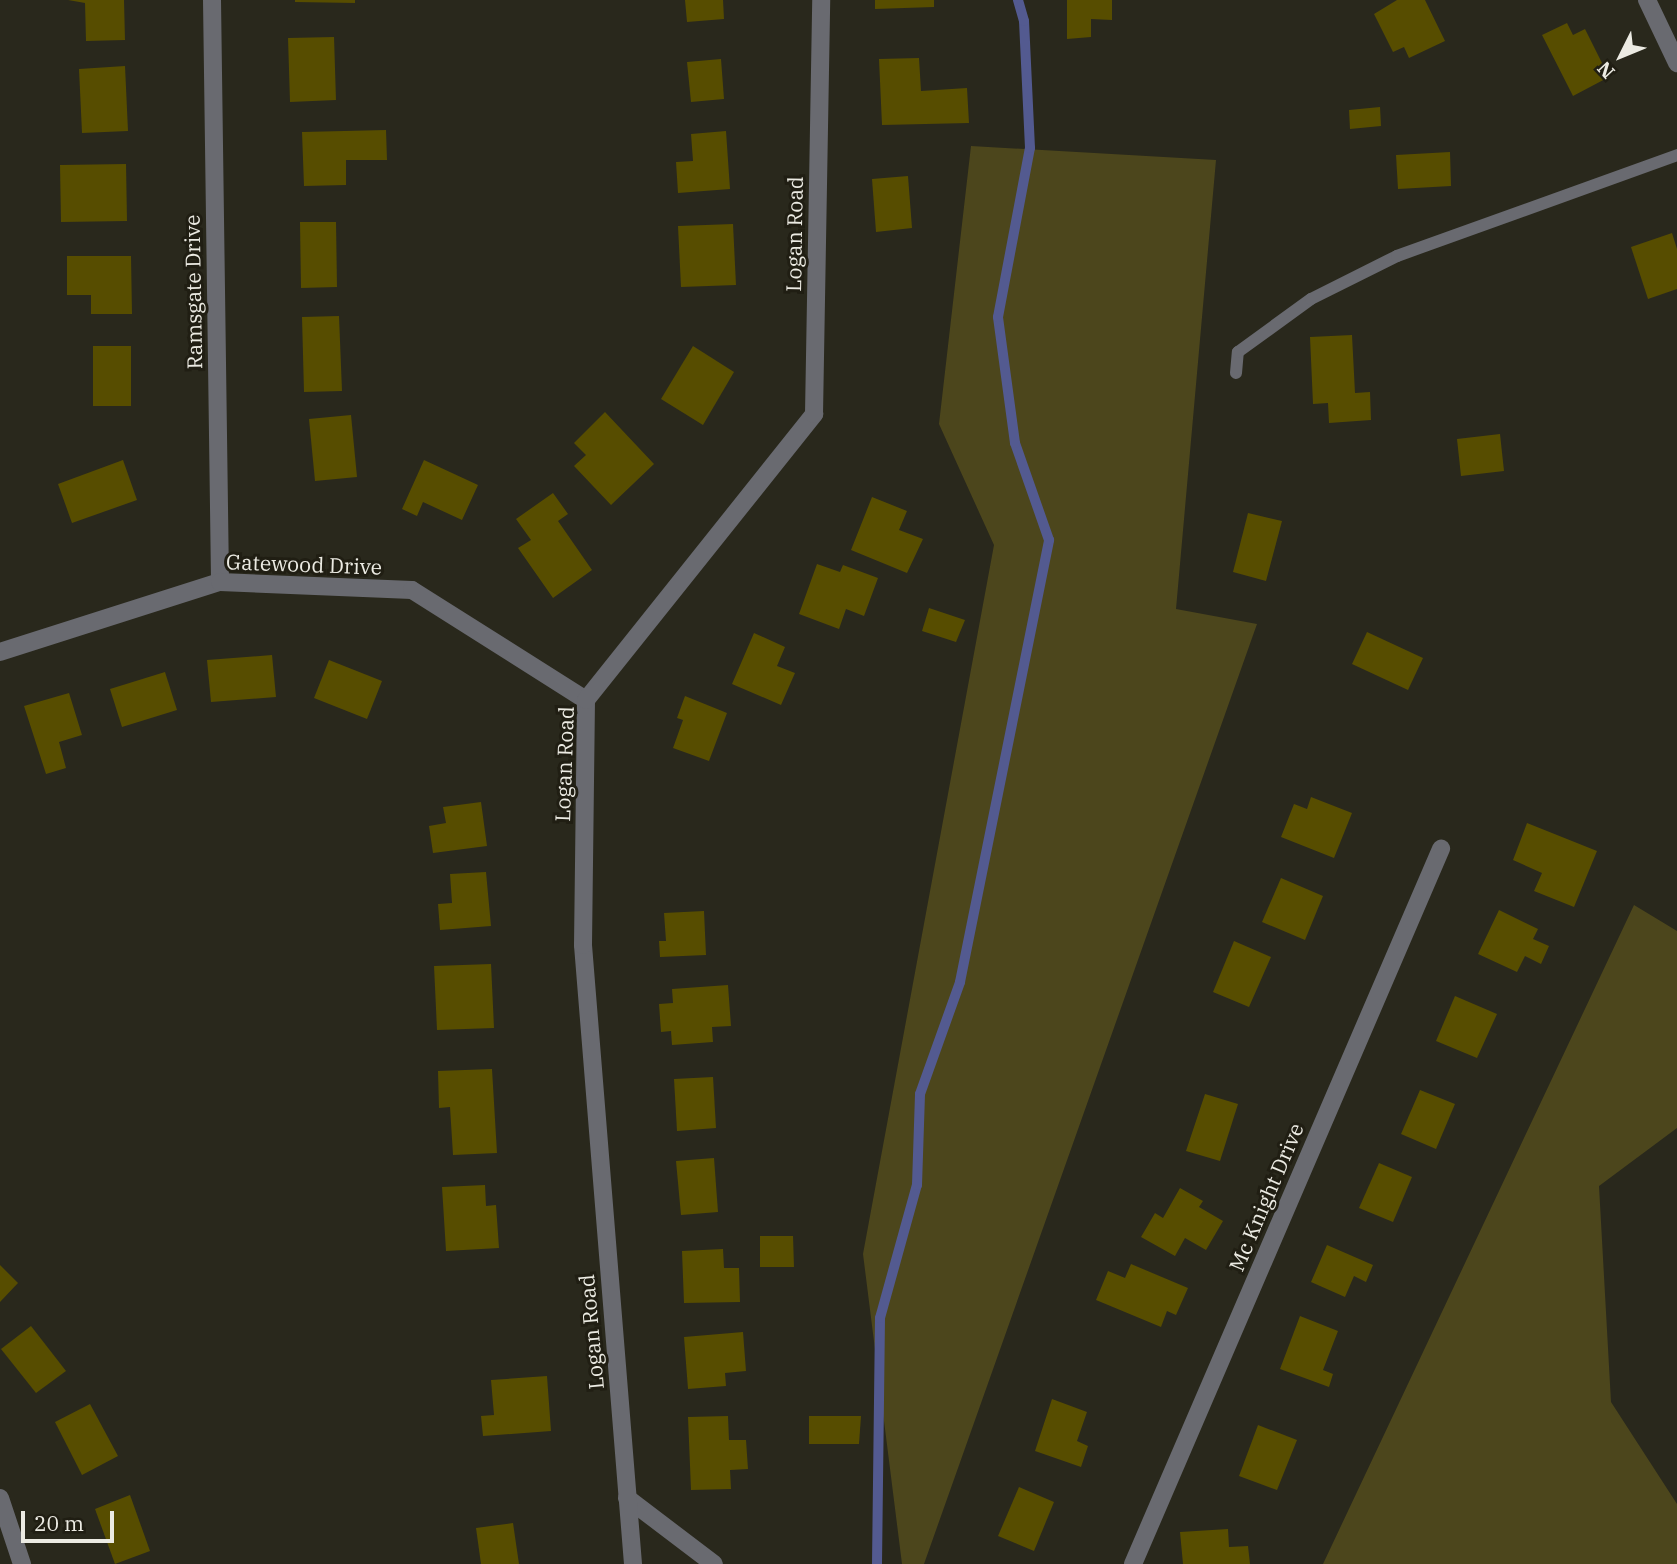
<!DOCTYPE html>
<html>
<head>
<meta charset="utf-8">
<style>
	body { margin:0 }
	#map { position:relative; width:1677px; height:1564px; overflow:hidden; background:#29281c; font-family:"IBM Plex Serif",serif }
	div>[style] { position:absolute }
	.green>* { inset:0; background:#4c461c }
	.stream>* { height:10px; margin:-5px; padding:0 5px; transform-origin:5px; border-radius:5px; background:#535a90 }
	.building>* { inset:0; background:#574d00 }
	.service>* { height:12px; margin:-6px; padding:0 6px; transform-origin:6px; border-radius:6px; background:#696a70 }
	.minor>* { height:18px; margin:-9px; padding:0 9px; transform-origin:9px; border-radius:9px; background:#696a70 }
	.tertiary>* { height:18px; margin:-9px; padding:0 9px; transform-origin:9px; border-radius:9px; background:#696a70 }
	span { translate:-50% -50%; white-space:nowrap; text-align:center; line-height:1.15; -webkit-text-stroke:6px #201e13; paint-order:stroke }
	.street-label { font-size:21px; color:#ecebe3 }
	.north { position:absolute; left:1586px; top:21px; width:70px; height:70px; -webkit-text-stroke:5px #201e13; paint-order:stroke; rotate:227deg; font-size:19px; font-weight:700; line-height:28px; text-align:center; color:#ecebe3 }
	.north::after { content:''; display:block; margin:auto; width:24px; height:32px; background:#ecebe3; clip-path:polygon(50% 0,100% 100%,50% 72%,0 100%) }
	.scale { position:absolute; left:21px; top:1511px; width:93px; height:32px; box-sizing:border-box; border:4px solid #ecebe3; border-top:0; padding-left:9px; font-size:21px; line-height:24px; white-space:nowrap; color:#ecebe3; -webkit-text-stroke:5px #201e13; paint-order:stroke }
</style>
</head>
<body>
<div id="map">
	<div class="green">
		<i style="clip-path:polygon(971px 146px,1216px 160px,1176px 609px,1257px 624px,924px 1564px,902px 1564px,863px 1254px,994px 545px,939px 424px)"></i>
		<i style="clip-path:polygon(1634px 905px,1677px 931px,1677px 1128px,1599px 1186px,1611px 1402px,1677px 1504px,1677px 1564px,1323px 1564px)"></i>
	</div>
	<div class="stream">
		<i style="left:877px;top:1564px;width:246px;rotate:-89.3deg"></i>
		<i style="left:880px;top:1318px;width:138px;rotate:-74.5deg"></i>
		<i style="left:917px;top:1185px;width:91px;rotate:-88.1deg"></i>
		<i style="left:920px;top:1094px;width:119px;rotate:-70.3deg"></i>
		<i style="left:960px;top:982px;width:451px;rotate:-78.6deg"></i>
		<i style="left:1049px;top:540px;width:103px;rotate:-109.3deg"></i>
		<i style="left:1015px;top:443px;width:127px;rotate:-97.7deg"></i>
		<i style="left:998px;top:317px;width:172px;rotate:-79.3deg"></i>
		<i style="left:1030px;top:148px;width:127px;rotate:-92.7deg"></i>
		<i style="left:1024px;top:21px;width:22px;rotate:-106deg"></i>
	</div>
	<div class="building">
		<i style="clip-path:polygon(68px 0,124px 0,125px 40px,86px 41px,85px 3px)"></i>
		<i style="clip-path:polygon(295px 0,355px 0,355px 3px,295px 2px)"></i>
		<i style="clip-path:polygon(685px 0,723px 0,724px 19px,687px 22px)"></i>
		<i style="clip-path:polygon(875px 0,934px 0,934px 7px,875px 9px)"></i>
		<i style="clip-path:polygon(1067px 0,1112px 0,1112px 20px,1091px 19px,1091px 37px,1067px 39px)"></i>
		<i style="clip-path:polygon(1397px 0,1425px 0,1445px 41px,1409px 58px,1404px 47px,1393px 52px,1374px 14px)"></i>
		<i style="clip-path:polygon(1567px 23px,1573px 35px,1585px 29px,1609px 77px,1573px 96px,1542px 35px)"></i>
		<i style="clip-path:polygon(334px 37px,336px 100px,290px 102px,288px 38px)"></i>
		<i style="clip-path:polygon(919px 58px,921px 91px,967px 88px,969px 123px,882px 125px,879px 59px)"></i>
		<i style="clip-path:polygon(721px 59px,724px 99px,691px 102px,687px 62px)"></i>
		<i style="clip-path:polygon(125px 66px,128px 131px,82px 133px,79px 69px)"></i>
		<i style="clip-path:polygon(1380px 107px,1381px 126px,1350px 129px,1349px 110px)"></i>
		<i style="clip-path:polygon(386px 130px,387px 160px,346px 160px,346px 185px,304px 186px,302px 132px)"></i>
		<i style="clip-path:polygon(726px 131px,730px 189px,678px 193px,676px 162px,693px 161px,691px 134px)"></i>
		<i style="clip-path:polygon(1450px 152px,1451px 186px,1398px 189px,1396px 155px)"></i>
		<i style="clip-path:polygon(126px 164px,127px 221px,61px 222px,60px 165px)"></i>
		<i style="clip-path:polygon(908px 176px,912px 228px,876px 232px,872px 179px)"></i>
		<i style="clip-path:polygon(300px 222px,336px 222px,337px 287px,301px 288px)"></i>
		<i style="clip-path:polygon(733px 224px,736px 285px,681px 287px,678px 226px)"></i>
		<i style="clip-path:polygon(1672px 233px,1677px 249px,1677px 289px,1648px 299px,1631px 247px)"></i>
		<i style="clip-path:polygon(67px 256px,131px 256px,132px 314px,91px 314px,91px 295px,67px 295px)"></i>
		<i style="clip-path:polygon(339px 316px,342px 391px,304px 392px,302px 317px)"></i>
		<i style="clip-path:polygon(1352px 335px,1355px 393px,1370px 392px,1371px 420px,1329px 423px,1328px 403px,1313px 404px,1310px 337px)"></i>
		<i style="clip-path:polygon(93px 346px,131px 346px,131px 406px,93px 406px)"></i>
		<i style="clip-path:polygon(693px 346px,734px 372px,703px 425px,661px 399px)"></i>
		<i style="clip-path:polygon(605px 412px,654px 464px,611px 505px,574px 466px,586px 455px,574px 443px)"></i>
		<i style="clip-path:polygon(351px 415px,357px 477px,315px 481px,309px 419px)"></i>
		<i style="clip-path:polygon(1500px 434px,1504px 471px,1461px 476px,1457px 439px)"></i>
		<i style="clip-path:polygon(123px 460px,137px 500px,72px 523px,58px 484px)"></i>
		<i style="clip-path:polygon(424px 460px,478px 485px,462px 520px,423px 502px,417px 516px,402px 509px)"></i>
		<i style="clip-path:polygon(553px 493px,568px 514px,558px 521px,592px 570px,553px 598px,518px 548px,531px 540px,516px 519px)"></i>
		<i style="clip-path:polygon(872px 497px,907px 511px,899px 530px,923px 539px,907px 573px,851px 550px)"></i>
		<i style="clip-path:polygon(1248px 513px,1282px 521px,1266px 581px,1233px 572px)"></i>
		<i style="clip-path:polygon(817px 564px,840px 572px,843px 565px,878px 578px,864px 616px,846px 609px,839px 629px,799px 614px)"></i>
		<i style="clip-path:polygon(929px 608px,965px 620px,956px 642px,922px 631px)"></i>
		<i style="clip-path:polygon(1367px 632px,1423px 658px,1408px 690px,1352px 664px)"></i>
		<i style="clip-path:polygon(754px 633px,785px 647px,777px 666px,795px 673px,781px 705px,732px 684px)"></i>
		<i style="clip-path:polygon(272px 655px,276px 697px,211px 702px,207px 660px)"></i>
		<i style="clip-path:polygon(329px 660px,382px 681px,367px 719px,314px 698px)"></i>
		<i style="clip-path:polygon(165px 672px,177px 710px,122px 727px,110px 689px)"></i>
		<i style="clip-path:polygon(69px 693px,82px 735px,59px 742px,66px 768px,46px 774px,24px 706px)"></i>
		<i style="clip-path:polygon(685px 696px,727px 713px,709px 761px,673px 748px,683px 720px,677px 718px)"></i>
		<i style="clip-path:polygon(1311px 797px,1352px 813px,1334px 858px,1281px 837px,1294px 804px,1307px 809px)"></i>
		<i style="clip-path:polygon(481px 802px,487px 846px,433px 853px,429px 826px,446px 823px,443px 807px)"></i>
		<i style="clip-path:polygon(1527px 823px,1597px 851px,1574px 907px,1534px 891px,1542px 873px,1513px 860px)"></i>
		<i style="clip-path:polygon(486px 872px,491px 926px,440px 930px,438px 904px,452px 903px,450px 874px)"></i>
		<i style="clip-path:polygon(1281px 878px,1323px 896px,1305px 940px,1262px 922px)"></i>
		<i style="clip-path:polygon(1499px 910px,1538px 929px,1533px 939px,1549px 946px,1541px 964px,1525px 956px,1517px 972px,1478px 954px)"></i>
		<i style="clip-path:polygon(704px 911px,706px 955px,660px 957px,659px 941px,666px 941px,664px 913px)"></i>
		<i style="clip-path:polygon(1234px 941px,1271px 957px,1249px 1007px,1213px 992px)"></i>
		<i style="clip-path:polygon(491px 964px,494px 1028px,437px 1030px,434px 966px)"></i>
		<i style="clip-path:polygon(728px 985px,731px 1026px,712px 1027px,713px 1042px,672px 1045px,671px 1031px,661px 1032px,659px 1004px,673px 1003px,672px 989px)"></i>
		<i style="clip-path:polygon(1455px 996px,1497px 1014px,1477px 1058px,1436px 1041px)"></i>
		<i style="clip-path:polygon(492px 1069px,497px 1153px,453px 1155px,450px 1107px,439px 1108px,438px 1071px)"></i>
		<i style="clip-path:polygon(713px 1077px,716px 1128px,677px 1131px,674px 1079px)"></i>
		<i style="clip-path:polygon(1420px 1090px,1455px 1104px,1436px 1149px,1401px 1134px)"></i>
		<i style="clip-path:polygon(1205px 1094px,1238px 1104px,1220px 1161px,1186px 1151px)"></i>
		<i style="clip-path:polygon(714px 1158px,718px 1212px,681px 1215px,676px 1161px)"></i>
		<i style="clip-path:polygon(1379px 1163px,1412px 1177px,1393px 1222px,1359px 1208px)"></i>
		<i style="clip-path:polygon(485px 1185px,486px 1206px,496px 1205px,499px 1248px,446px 1251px,442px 1187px)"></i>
		<i style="clip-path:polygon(1180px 1188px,1203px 1201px,1199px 1207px,1223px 1221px,1206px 1250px,1185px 1238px,1175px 1256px,1141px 1237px,1155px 1213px,1163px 1218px)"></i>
		<i style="clip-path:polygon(760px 1236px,793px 1236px,794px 1267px,760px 1267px)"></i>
		<i style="clip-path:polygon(1327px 1245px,1373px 1265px,1366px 1282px,1354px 1276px,1345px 1297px,1311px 1282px)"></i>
		<i style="clip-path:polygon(723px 1249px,724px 1268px,739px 1268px,740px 1302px,684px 1303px,682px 1251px)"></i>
		<i style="clip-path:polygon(1131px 1264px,1188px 1288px,1176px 1315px,1167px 1311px,1161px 1327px,1096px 1300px,1108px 1271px,1125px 1278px)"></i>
		<i style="clip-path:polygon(0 1265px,18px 1283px,0 1302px)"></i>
		<i style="clip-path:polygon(1300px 1316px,1338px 1331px,1323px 1370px,1333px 1374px,1329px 1387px,1280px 1369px)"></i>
		<i style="clip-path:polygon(31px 1326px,66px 1371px,36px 1393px,1px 1349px)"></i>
		<i style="clip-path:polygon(743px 1332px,746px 1371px,725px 1373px,726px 1386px,688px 1389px,684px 1337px)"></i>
		<i style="clip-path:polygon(547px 1376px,551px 1431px,483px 1436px,481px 1416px,494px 1415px,491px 1380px)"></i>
		<i style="clip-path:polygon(1052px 1399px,1087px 1412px,1077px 1441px,1088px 1446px,1081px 1467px,1035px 1451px)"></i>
		<i style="clip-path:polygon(90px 1404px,118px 1456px,82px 1475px,55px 1422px)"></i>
		<i style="clip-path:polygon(728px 1416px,729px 1440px,746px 1440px,748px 1469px,730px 1470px,731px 1489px,691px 1490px,688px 1417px)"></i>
		<i style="clip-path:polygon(809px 1416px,861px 1416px,859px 1444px,809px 1444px)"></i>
		<i style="clip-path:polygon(1258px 1425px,1297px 1440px,1277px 1490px,1239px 1476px)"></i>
		<i style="clip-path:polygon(1019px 1487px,1054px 1502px,1034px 1551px,998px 1536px)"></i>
		<i style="clip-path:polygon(130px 1495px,150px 1551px,115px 1564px,95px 1509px)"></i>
		<i style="clip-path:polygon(513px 1523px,519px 1564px,481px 1564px,476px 1528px)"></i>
		<i style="clip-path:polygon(1228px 1529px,1229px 1547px,1248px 1546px,1250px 1564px,1183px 1564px,1180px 1532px)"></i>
	</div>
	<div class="service">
		<i style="left:1236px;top:373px;width:21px;rotate:-85deg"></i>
		<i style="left:1238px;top:352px;width:90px;rotate:-36deg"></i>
		<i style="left:1311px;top:299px;width:96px;rotate:-26.6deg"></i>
		<i style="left:1397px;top:256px;width:298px;rotate:-19.8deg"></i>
	</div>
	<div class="minor">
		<i style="left:212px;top:0;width:582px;rotate:89.21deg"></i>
		<i style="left:1647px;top:0;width:70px;rotate:64.5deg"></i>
		<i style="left:0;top:652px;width:231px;rotate:-17.7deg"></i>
		<i style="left:220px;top:582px;width:192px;rotate:2.4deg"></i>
		<i style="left:412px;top:590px;width:206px;rotate:32.3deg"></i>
		<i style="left:0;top:1498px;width:70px;rotate:71.6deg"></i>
		<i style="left:627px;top:1498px;width:109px;rotate:37.2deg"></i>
		<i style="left:1133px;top:1564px;width:779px;rotate:-66.7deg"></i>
	</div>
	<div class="tertiary">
		<i style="left:633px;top:1564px;width:621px;rotate:-94.62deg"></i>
		<i style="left:583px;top:945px;width:245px;rotate:-89.3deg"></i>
		<i style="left:586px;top:700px;width:366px;rotate:-51.4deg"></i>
		<i style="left:814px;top:414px;width:414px;rotate:-89deg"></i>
	</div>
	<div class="street-label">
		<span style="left:794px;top:234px;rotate:-89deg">Logan Road</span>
		<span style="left:193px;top:292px;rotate:-91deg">Ramsgate Drive</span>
		<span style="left:304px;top:564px;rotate:2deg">Gatewood Drive</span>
		<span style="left:564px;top:764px;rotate:-88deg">Logan Road</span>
		<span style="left:1266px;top:1197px;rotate:-67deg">Mc Knight Drive</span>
		<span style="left:591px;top:1332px;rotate:-95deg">Logan Road</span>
	</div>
	<div class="north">N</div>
	<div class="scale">20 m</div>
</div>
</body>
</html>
